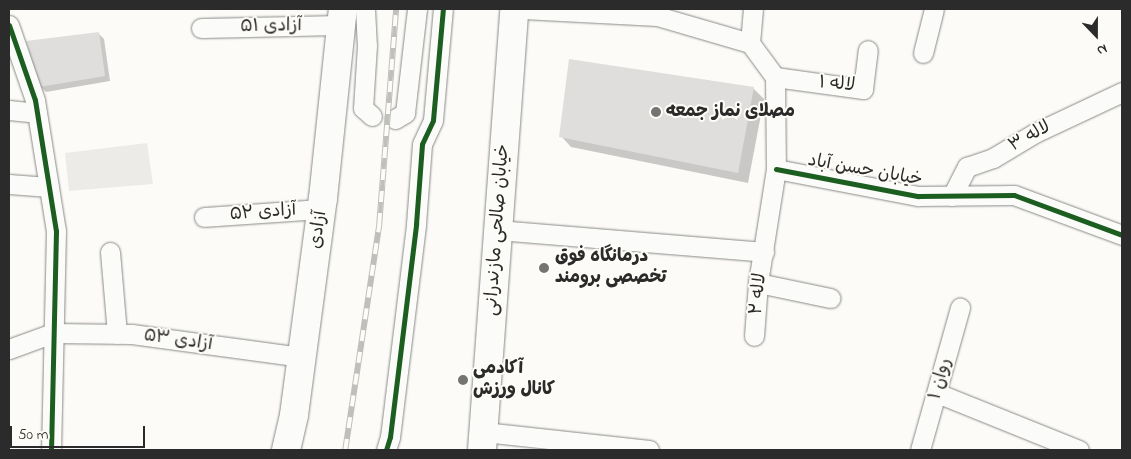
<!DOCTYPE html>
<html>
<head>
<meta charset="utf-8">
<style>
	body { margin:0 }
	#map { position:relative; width:1131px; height:459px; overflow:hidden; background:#fcfbf8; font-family:"Indie Flower","Playpen Sans Arabic",sans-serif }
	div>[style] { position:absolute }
	.green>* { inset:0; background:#ecebe8 }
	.shadow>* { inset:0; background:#0003 }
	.building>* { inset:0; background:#dfdedc }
	.roads { filter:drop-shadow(0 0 1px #898987) drop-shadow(0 0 1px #898987) }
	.street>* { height:19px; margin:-9.5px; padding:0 9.5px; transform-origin:9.5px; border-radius:9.5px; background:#fbfbf9 }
	.secondary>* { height:28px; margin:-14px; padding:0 14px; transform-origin:14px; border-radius:14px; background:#fbfbf9 }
	.primary>* { height:28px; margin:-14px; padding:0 14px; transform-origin:14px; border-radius:14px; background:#fbfbf9 }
	.rail>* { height:5.5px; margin-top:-2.75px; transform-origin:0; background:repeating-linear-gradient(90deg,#fdfcf7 0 11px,#c0bfbc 0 22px); box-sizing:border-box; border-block:1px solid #c0bfbc }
	.cycleway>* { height:5px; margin:-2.5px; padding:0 2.5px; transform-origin:2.5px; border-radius:2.5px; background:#1b5e20 }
	.dots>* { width:14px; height:14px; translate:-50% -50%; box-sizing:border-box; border:2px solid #fdfcf7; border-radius:50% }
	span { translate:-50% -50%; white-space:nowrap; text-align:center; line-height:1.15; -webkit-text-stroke:4px #fdfcf7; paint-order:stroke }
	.street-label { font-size:18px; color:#2b2b2b }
	.poi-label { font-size:18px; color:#2b2b2b; font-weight:700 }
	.left { translate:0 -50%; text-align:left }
	.frame { position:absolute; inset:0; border:10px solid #2b2b2b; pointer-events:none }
	.north { position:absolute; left:1071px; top:10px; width:50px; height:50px; -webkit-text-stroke:4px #fdfcf7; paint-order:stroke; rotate:158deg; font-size:14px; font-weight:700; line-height:20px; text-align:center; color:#2b2b2b }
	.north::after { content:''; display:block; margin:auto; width:18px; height:22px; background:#2b2b2b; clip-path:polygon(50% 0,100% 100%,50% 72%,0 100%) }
	.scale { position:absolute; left:10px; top:426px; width:135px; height:22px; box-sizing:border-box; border:2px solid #2b2b2b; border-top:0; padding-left:6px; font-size:15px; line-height:18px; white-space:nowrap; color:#2b2b2b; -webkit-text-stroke:4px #fdfcf7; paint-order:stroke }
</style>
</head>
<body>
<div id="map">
	<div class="green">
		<i style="clip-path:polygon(147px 143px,153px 184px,69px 191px,65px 153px)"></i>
	</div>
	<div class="shadow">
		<i style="clip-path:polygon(98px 33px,104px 39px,110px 81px,46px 92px,40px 86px)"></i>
		<i style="clip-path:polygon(753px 88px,764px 99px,748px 183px,571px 147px,561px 136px)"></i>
	</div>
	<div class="building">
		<i style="clip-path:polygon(99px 32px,105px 76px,39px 87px,26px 41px)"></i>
		<i style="clip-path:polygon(569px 59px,754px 87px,738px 173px,559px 137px)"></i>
	</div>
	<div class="roads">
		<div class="street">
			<i style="left:365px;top:9px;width:36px;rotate:87deg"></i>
			<i style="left:367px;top:45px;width:63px;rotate:93.6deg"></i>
			<i style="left:363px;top:108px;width:12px;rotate:42deg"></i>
			<i style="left:523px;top:9px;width:134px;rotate:3deg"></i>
			<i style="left:657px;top:16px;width:97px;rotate:16.2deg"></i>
			<i style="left:750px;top:43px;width:34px;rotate:-85deg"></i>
			<i style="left:9px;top:25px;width:79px;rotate:70.9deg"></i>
			<i style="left:35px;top:100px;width:133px;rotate:80.9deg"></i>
			<i style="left:56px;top:231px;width:219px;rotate:91.3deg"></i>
			<i style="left:201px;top:28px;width:140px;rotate:-1.2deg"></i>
			<i style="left:750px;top:43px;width:42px;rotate:53.7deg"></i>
			<i style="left:775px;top:77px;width:92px;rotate:89.4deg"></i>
			<i style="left:776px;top:169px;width:115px;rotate:99deg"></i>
			<i style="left:758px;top:283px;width:53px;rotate:94.3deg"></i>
			<i style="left:923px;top:53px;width:45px;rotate:-76deg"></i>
			<i style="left:775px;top:77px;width:89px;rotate:7.8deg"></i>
			<i style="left:863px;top:89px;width:39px;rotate:-83deg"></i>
			<i style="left:9px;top:110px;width:28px;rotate:6deg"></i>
			<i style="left:395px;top:119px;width:12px;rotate:-31deg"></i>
			<i style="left:405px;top:113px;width:105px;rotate:-83.4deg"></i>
			<i style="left:776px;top:169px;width:145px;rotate:10.8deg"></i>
			<i style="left:918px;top:196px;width:96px;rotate:-0.6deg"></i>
			<i style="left:1014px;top:195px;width:115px;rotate:20.3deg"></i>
			<i style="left:9px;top:184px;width:40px;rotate:4.3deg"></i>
			<i style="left:952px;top:196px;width:33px;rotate:-63deg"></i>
			<i style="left:967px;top:167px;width:28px;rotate:-19deg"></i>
			<i style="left:993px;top:158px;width:49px;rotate:-30.8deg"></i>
			<i style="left:1035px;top:133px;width:96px;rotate:-25.2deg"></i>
			<i style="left:204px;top:217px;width:118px;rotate:-3.9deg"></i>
			<i style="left:498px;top:230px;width:267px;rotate:4.7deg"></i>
			<i style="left:110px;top:252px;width:82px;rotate:85.1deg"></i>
			<i style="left:758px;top:283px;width:74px;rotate:11.8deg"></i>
			<i style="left:9px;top:349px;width:47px;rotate:-20deg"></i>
			<i style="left:53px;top:333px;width:79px;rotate:0.7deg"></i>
			<i style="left:132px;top:334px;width:172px;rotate:7.7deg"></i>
			<i style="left:937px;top:393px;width:153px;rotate:21.9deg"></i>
			<i style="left:484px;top:432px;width:166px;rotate:6.2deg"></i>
			<i style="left:386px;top:450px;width:14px;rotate:-73deg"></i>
			<i style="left:390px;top:437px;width:215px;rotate:-83deg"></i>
			<i style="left:416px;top:224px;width:80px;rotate:-85.7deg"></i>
			<i style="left:422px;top:144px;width:26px;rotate:-65deg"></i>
			<i style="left:433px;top:120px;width:111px;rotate:-84.9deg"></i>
			<i style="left:920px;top:450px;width:148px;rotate:-74.3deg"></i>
		</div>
		<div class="secondary">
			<i style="left:286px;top:450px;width:36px;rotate:-77deg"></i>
			<i style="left:294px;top:415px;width:219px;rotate:-82.4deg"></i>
			<i style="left:323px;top:198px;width:190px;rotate:-84deg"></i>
		</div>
		<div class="primary">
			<i style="left:482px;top:450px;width:442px;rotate:-85.8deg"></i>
		</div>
	</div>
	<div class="rail">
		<i style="left:345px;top:450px;width:229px;rotate:-81.4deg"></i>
		<i style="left:379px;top:224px;width:216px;rotate:-85.5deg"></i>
	</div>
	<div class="cycleway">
		<i style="left:9px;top:25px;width:79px;rotate:70.9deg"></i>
		<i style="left:35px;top:100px;width:133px;rotate:80.9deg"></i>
		<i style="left:56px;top:231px;width:219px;rotate:91.3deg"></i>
		<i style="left:776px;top:169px;width:145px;rotate:10.8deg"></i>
		<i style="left:918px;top:196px;width:96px;rotate:-0.6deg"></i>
		<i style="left:1014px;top:195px;width:115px;rotate:20.3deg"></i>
		<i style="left:386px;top:450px;width:14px;rotate:-73deg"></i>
		<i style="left:390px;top:437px;width:215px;rotate:-83deg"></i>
		<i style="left:416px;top:224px;width:80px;rotate:-85.7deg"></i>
		<i style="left:422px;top:144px;width:26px;rotate:-65deg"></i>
		<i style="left:433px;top:120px;width:111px;rotate:-84.9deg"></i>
	</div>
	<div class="dots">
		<i style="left:656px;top:112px;background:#747473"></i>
		<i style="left:544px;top:268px;background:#747473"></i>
		<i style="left:463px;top:380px;background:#747473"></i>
	</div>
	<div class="street-label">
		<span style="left:271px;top:27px;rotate:-1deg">آزادی ۵۱</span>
		<span style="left:837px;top:85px;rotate:5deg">لاله ۱</span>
		<span style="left:1030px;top:137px;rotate:-29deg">لاله ۳</span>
		<span style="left:865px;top:171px;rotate:10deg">خیابان حسن آباد</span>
		<span style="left:263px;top:213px;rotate:-4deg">آزادی ۵۲</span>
		<span style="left:319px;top:230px;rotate:-82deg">آزادی</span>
		<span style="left:498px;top:230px;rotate:-86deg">خیابان صالحی مازندرانی</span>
		<span style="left:759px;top:294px;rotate:-84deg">لاله ۲</span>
		<span style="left:178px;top:341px;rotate:8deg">آزادی ۵۳</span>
		<span style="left:941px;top:379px;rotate:-75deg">روان ۱</span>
	</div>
	<div class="poi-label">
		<span class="left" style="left:666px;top:112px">مصلای نماز جمعه</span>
		<span class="left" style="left:555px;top:268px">درمانگاه فوق<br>تخصصی برومند</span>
		<span class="left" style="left:473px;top:380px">آکادمی<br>کانال ورزش</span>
	</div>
	<div class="frame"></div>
	<div class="north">N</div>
	<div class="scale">50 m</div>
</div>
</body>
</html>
